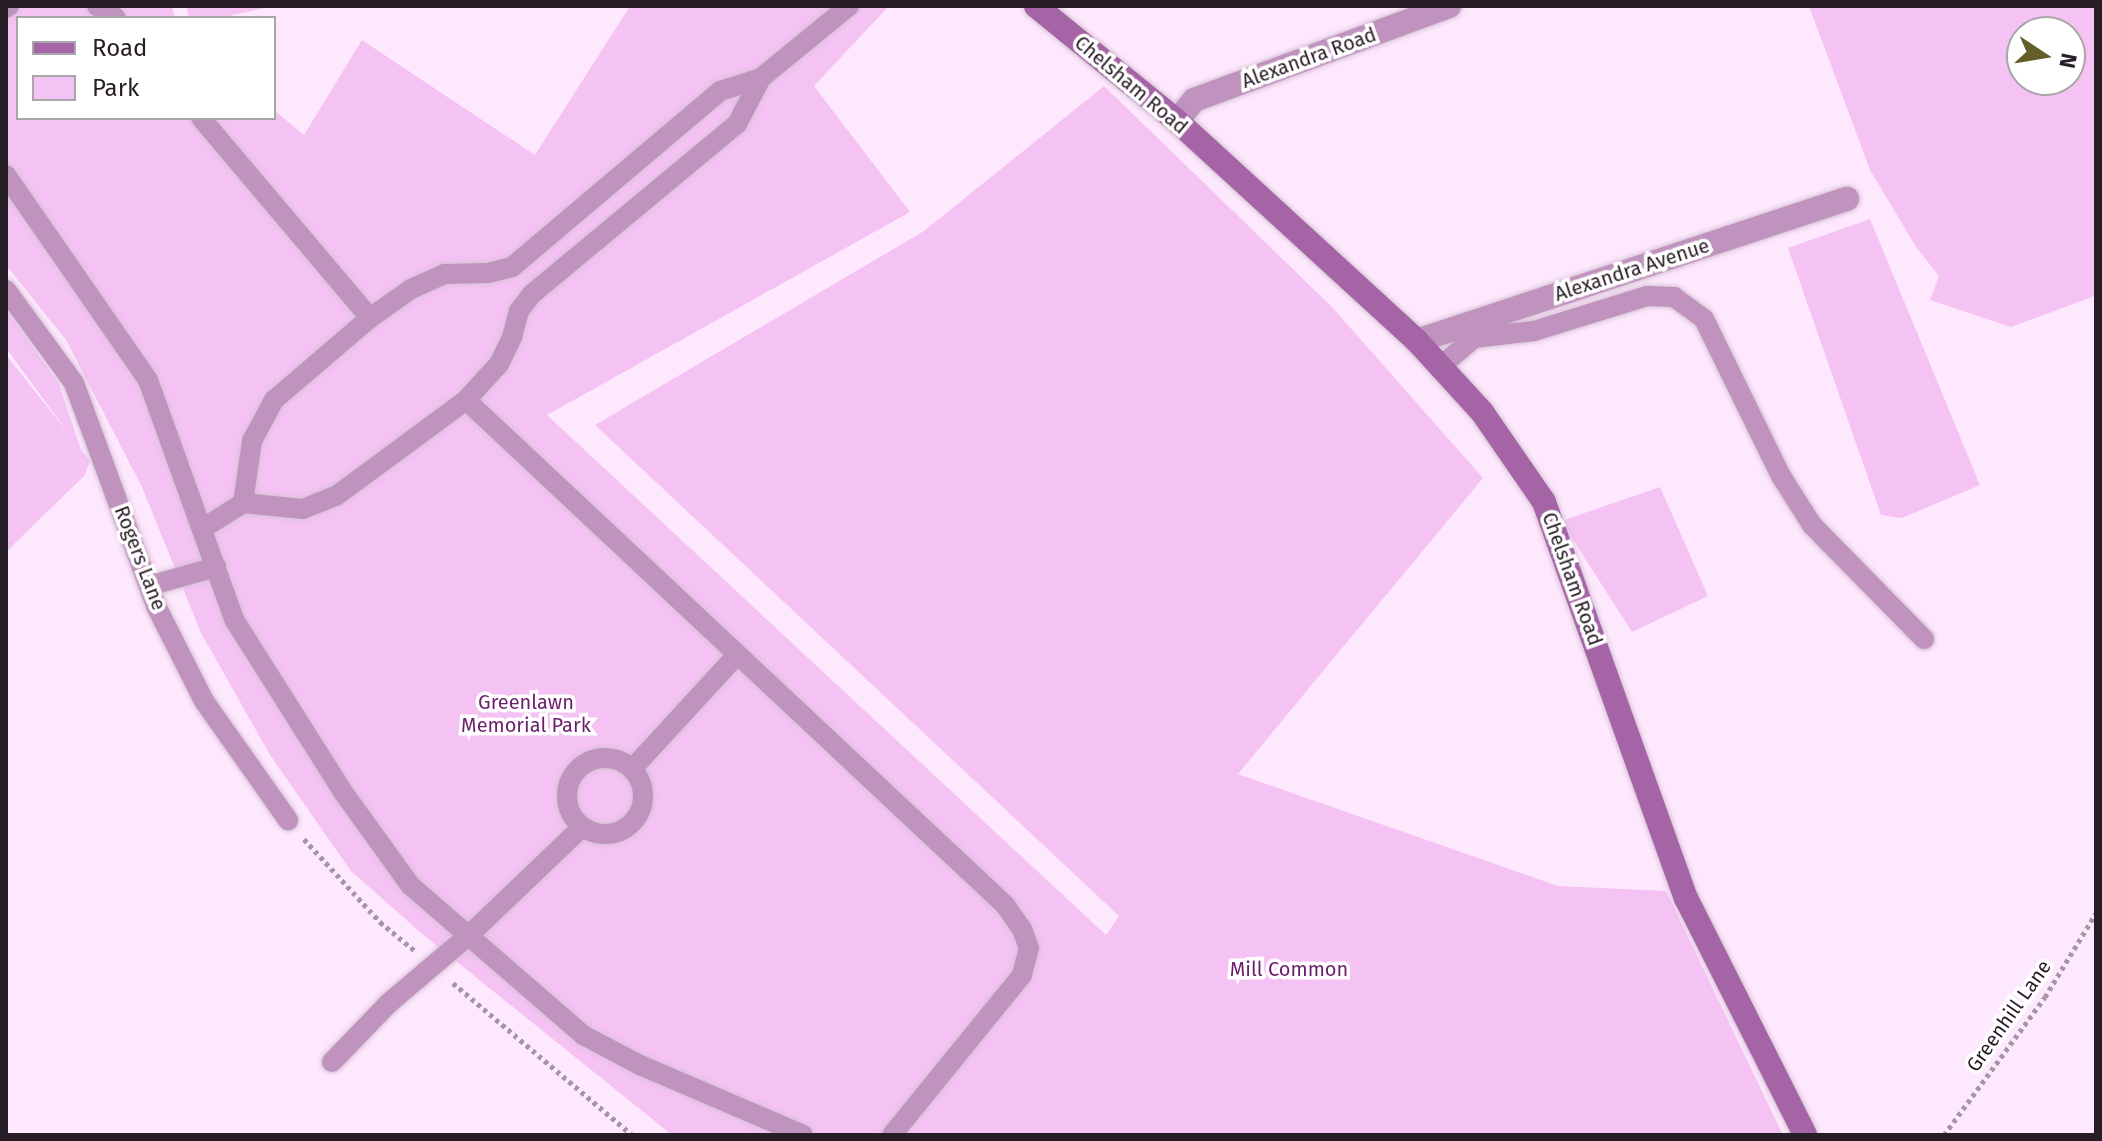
<!DOCTYPE html>
<html>
<head>
<meta charset="utf-8">
<style>
	body { margin:0 }
	#map { position:relative; width:2102px; height:1141px; overflow:hidden; background:#fee8fd; font-family:"Fira Sans",sans-serif }
	div>[style] { position:absolute }
	.green>* { inset:0; background:#f5c2f4 }
	.path>* { height:5px; margin-top:-2.5px; transform-origin:0; background:repeating-linear-gradient(90deg,#a695a5 0 4px,transparent 0 8px) }
	.roads { filter:drop-shadow(0 0 2px #d7c3d6) drop-shadow(0 0 2px #d7c3d6) }
	.lane>* { height:20px; margin:-10px; padding:0 10px; transform-origin:10px; border-radius:10px; background:#bf93be }
	.lane>.ring { margin:-10px; padding:0; box-sizing:content-box; background:none; border:20px solid #bf93be; border-radius:50% }
	.street>* { height:24px; margin:-12px; padding:0 12px; transform-origin:12px; border-radius:12px; background:#bf93be }
	.secondary>* { height:24px; margin:-12px; padding:0 12px; transform-origin:12px; border-radius:12px; background:#a564a5 }
	span { translate:-50% -50%; white-space:nowrap; text-align:center; line-height:1.15; -webkit-text-stroke:7px #fff; paint-order:stroke }
	.street-label { font-size:20px; color:#271d26 }
	.park-label { font-size:20px; color:#6c1e6d }
	.frame { position:absolute; inset:0; border:8px solid #271d26; pointer-events:none }
	.legend { position:absolute; left:16px; top:16px; width:260px; height:104px; box-sizing:border-box; background:#fff; border:2px solid #a9a5a8; margin:0; padding:10px 14px; list-style:none; font-size:24px; color:#271d26 }
	.legend li { display:flex; align-items:center; gap:16px; height:40px }
	.legend b { width:40px; border:2px solid #a9a5a8 }
	.north { position:absolute; left:2006px; top:16px; width:80px; height:80px; box-sizing:border-box; background:#fff; border:2px solid #a9a5a8; border-radius:50%; rotate:102deg; font-size:22px; font-weight:700; line-height:32px; text-align:center; color:#271d26 }
	.north::after { content:''; display:block; margin:auto; width:28px; height:36px; background:#655d2a; clip-path:polygon(50% 0,100% 100%,50% 72%,0 100%) }
</style>
</head>
<body>
<div id="map">
	<div class="green">
		<i style="clip-path:polygon(6px 6px,172px 6px,175px 18px,18px 18px,18px 118px,274px 118px,274px 110px,304px 135px,362px 40px,535px 155px,630px 6px,889px 6px,814px 86px,910px 212px,547px 415px,1106px 935px,1119px 916px,595px 425px,924px 231px,1104px 86px,1332px 307px,1483px 478px,1238px 774px,1558px 886px,1666px 891px,1783px 1135px,672px 1135px,421px 933px,351px 871px,270px 755px,201px 633px,142px 487px,66px 340px,6px 265px)"></i>
		<i style="clip-path:polygon(186px 6px,273px 6px,220px 18px,189px 18px)"></i>
		<i style="clip-path:polygon(evenodd,1809px 6px,2096px 6px,2096px 291px,2092px 297px,2011px 327px,1930px 300px,1939px 276px,1916px 247px,1870px 170px,1809px 6px,2022px 32px,2070px 32px,2070px 80px,2022px 80px,2022px 32px)"></i>
		<i style="clip-path:polygon(1870px 219px,1980px 485px,1902px 518px,1881px 515px,1788px 248px)"></i>
		<i style="clip-path:polygon(6px 309px,59px 384px,81px 450px,90px 461px,85px 475px,6px 552px,6px 355px,69px 434px,6px 348px)"></i>
		<i style="clip-path:polygon(1660px 487px,1708px 596px,1632px 632px,1561px 521px)"></i>
	</div>
	<div class="path">
		<i style="left:304px;top:839px;width:113px;rotate:47.5deg"></i>
		<i style="left:380px;top:922px;width:45px;rotate:39.6deg"></i>
		<i style="left:453px;top:983px;width:235px;rotate:40.3deg"></i>
		<i style="left:1944px;top:1135px;width:171px;rotate:-53.8deg"></i>
		<i style="left:2045px;top:997px;width:98px;rotate:-58.7deg"></i>
	</div>
	<div class="roads">
		<div class="lane">
			<i style="left:97px;top:6px;width:22px;rotate:32deg"></i>
			<i style="left:6px;top:8px;width:4px;rotate:-34deg"></i>
			<i style="left:201px;top:118px;width:262px;rotate:49.8deg"></i>
			<i style="left:6px;top:175px;width:249px;rotate:55.3deg"></i>
			<i style="left:148px;top:380px;width:256px;rotate:70.2deg"></i>
			<i style="left:235px;top:621px;width:202px;rotate:57.7deg"></i>
			<i style="left:343px;top:792px;width:115px;rotate:54.2deg"></i>
			<i style="left:410px;top:885px;width:229px;rotate:40.9deg"></i>
			<i style="left:583px;top:1035px;width:64px;rotate:27.8deg"></i>
			<i style="left:640px;top:1065px;width:177px;rotate:23.2deg"></i>
			<i style="left:6px;top:290px;width:115px;rotate:53.8deg"></i>
			<i style="left:74px;top:383px;width:238px;rotate:69.8deg"></i>
			<i style="left:156px;top:606px;width:106px;rotate:63.2deg"></i>
			<i style="left:204px;top:701px;width:146px;rotate:54.8deg"></i>
			<i style="left:1441px;top:366px;width:43px;rotate:-40.3deg"></i>
			<i style="left:1474px;top:338px;width:60px;rotate:-6.7deg"></i>
			<i style="left:1534px;top:331px;width:118px;rotate:-17.2deg"></i>
			<i style="left:1647px;top:296px;width:27px;rotate:2deg"></i>
			<i style="left:1674px;top:297px;width:37px;rotate:36deg"></i>
			<i style="left:1704px;top:319px;width:175px;rotate:63.9deg"></i>
			<i style="left:1781px;top:476px;width:58px;rotate:57.7deg"></i>
			<i style="left:1812px;top:525px;width:160px;rotate:45.5deg"></i>
			<i style="left:466px;top:400px;width:739px;rotate:43.13deg"></i>
			<i style="left:1005px;top:905px;width:29px;rotate:55deg"></i>
			<i style="left:1022px;top:929px;width:20px;rotate:70deg"></i>
			<i style="left:1029px;top:948px;width:28px;rotate:105deg"></i>
			<i style="left:1022px;top:975px;width:206px;rotate:129.1deg"></i>
			<i style="left:243px;top:503px;width:63px;rotate:-81.7deg"></i>
			<i style="left:252px;top:441px;width:47px;rotate:-61.8deg"></i>
			<i style="left:274px;top:400px;width:126px;rotate:-40.5deg"></i>
			<i style="left:370px;top:318px;width:50px;rotate:-35.3deg"></i>
			<i style="left:411px;top:289px;width:36px;rotate:-24deg"></i>
			<i style="left:444px;top:274px;width:44px;rotate:-1.3deg"></i>
			<i style="left:488px;top:273px;width:25px;rotate:-14deg"></i>
			<i style="left:512px;top:267px;width:272px;rotate:-40.2deg"></i>
			<i style="left:720px;top:91px;width:43px;rotate:-17.6deg"></i>
			<i style="left:761px;top:78px;width:114px;rotate:-39.3deg"></i>
			<i style="left:202px;top:529px;width:49px;rotate:-32.4deg"></i>
			<i style="left:243px;top:503px;width:60px;rotate:5.7deg"></i>
			<i style="left:303px;top:509px;width:35px;rotate:-22deg"></i>
			<i style="left:336px;top:496px;width:162px;rotate:-36.4deg"></i>
			<i style="left:466px;top:400px;width:49px;rotate:-47.5deg"></i>
			<i style="left:499px;top:364px;width:30px;rotate:-64deg"></i>
			<i style="left:512px;top:337px;width:27px;rotate:-75deg"></i>
			<i style="left:519px;top:311px;width:21px;rotate:-53deg"></i>
			<i style="left:532px;top:294px;width:266px;rotate:-39.7deg"></i>
			<i style="left:737px;top:124px;width:52px;rotate:-62.4deg"></i>
			<i style="left:149px;top:586px;width:70px;rotate:-15.8deg"></i>
			<i class="ring" style="left:567px;top:758px;width:56px;height:56px"></i>
			<i style="left:632px;top:769px;width:155px;rotate:-47.4deg"></i>
			<i style="left:332px;top:1062px;width:82px;rotate:-46deg"></i>
			<i style="left:389px;top:1003px;width:104px;rotate:-40.3deg"></i>
			<i style="left:468px;top:936px;width:158px;rotate:-43.7deg"></i>
		</div>
		<div class="street">
			<i style="left:1177px;top:121px;width:27px;rotate:-51deg"></i>
			<i style="left:1194px;top:100px;width:272px;rotate:-20.2deg"></i>
			<i style="left:1417px;top:341px;width:453px;rotate:-18.3deg"></i>
		</div>
		<div class="secondary">
			<i style="left:1036px;top:6px;width:182px;rotate:39.2deg"></i>
			<i style="left:1177px;top:121px;width:326px;rotate:42.5deg"></i>
			<i style="left:1417px;top:341px;width:96px;rotate:47.5deg"></i>
			<i style="left:1482px;top:412px;width:109px;rotate:55.4deg"></i>
			<i style="left:1544px;top:502px;width:421px;rotate:70.3deg"></i>
			<i style="left:1686px;top:898px;width:265px;rotate:63.3deg"></i>
		</div>
	</div>
	<div class="street-label">
		<span style="left:1309px;top:58px;rotate:-20deg">Alexandra Road</span>
		<span style="left:1131px;top:85px;rotate:40deg">Chelsham Road</span>
		<span style="left:1632px;top:270px;rotate:-18deg">Alexandra Avenue</span>
		<span style="left:140px;top:558px;rotate:69deg">Rogers Lane</span>
		<span style="left:1572px;top:579px;rotate:70deg">Chelsham Road</span>
		<span style="left:2009px;top:1016px;rotate:-55deg">Greenhill Lane</span>
	</div>
	<div class="park-label">
		<span style="left:526px;top:714px">Greenlawn<br>Memorial Park</span>
		<span style="left:1289px;top:969px">Mill Common</span>
	</div>
	<div class="frame"></div>
	<ul class="legend">
	<li><b style="height:10px;background:#a564a5"></b>Road</li>
	<li><b style="height:22px;background:#f5c2f4"></b>Park</li>
	</ul>
	<div class="north">N</div>
</div>
</body>
</html>
